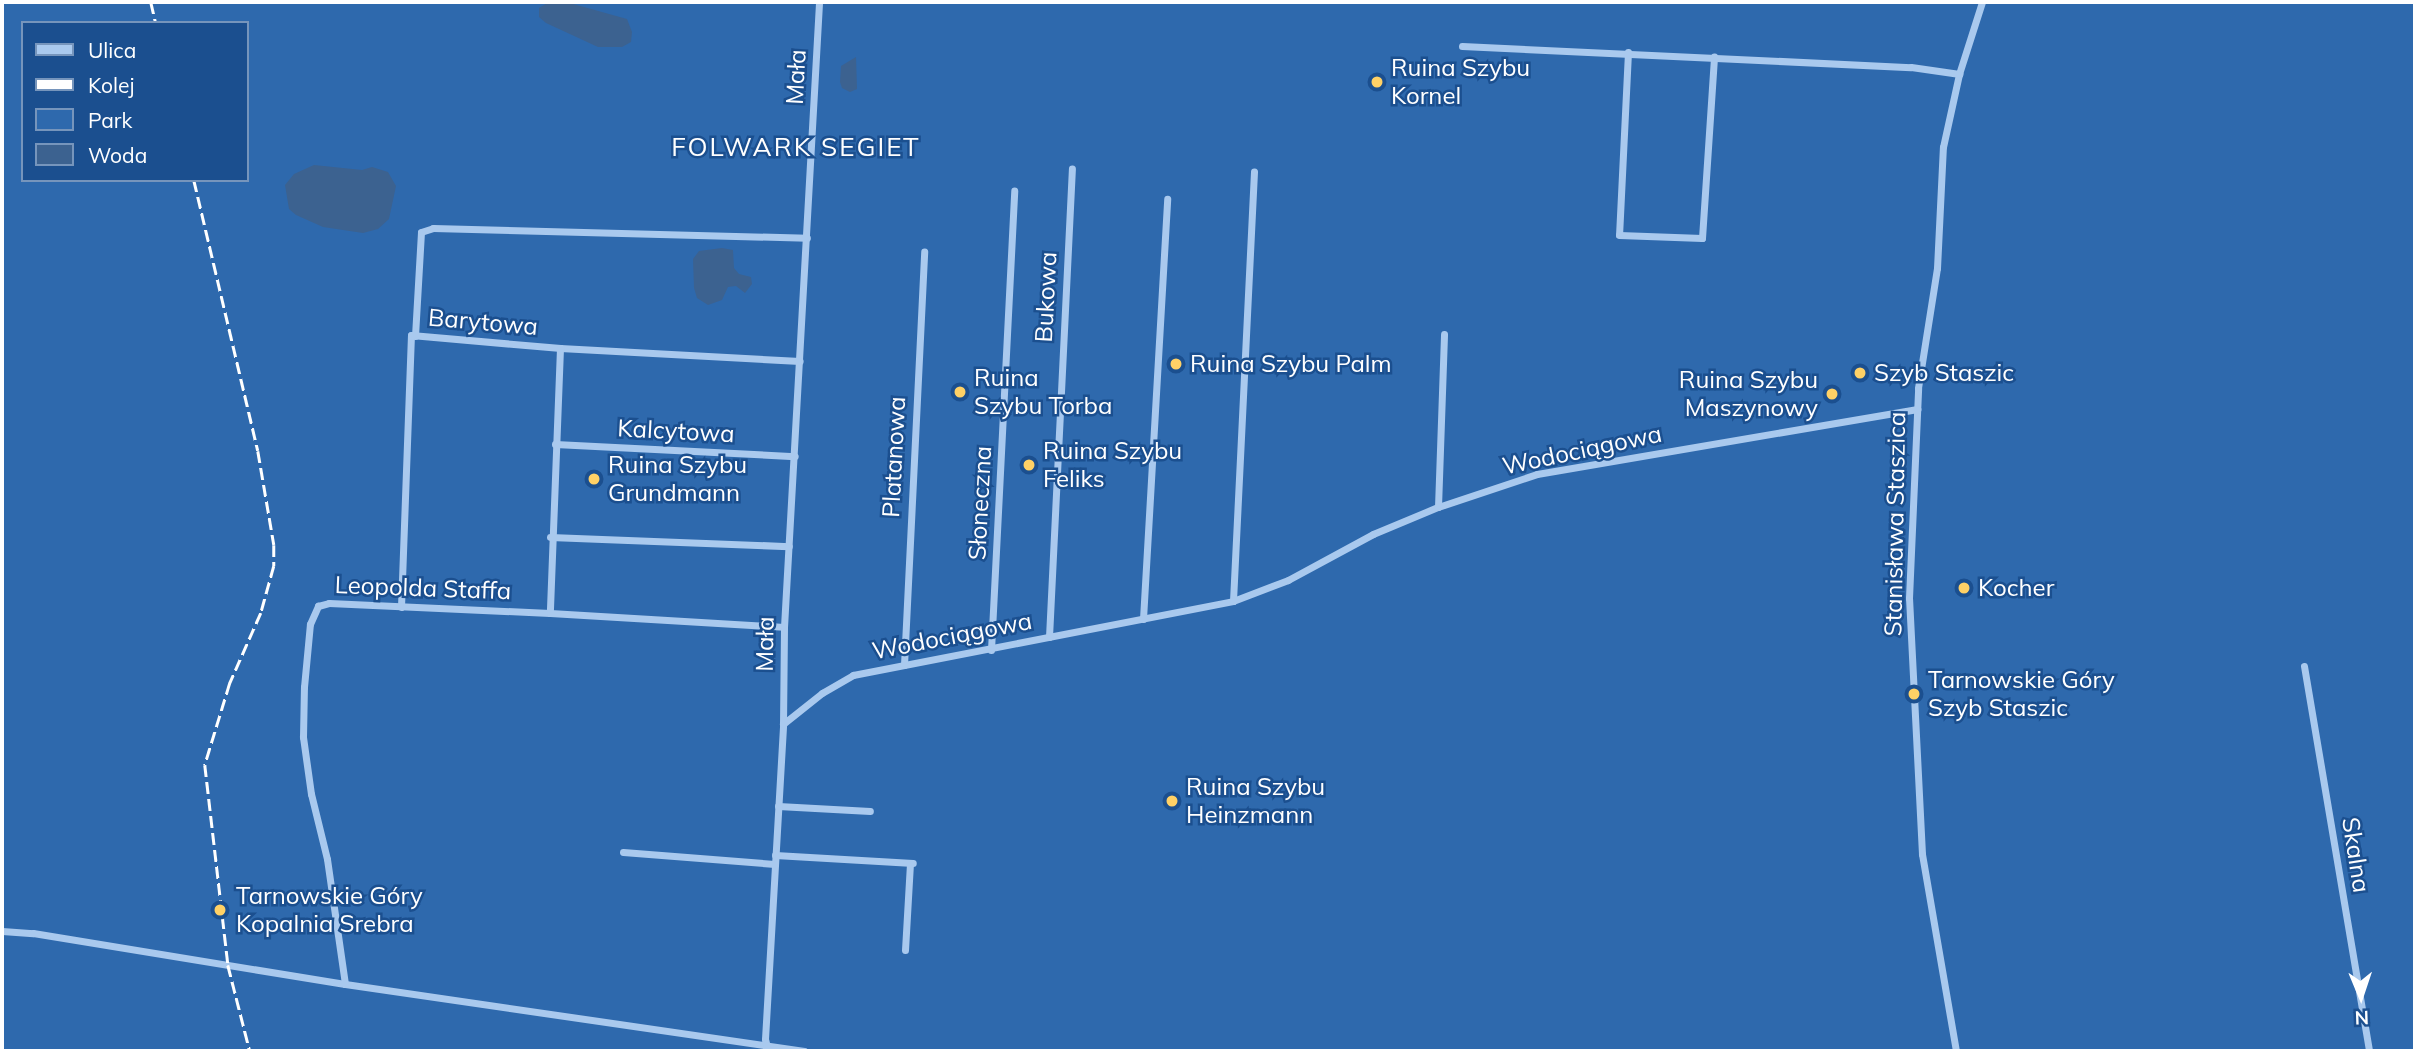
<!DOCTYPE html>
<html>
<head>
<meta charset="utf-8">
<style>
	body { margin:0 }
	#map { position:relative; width:2417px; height:1053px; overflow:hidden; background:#1b4f8f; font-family:Mulish,sans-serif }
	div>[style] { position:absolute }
	.green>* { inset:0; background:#2e69ad }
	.water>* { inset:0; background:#3c6290 }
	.minor>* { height:7px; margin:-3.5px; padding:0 3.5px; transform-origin:3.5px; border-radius:3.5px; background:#a9c9ee }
	.rail>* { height:2.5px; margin-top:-1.25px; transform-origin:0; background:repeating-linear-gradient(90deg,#fff 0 12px,transparent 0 17px) }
	.dots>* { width:19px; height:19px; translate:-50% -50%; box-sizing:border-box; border:4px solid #1b4f8f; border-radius:50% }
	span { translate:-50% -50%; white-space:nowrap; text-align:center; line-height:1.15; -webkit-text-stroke:5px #1b4f8f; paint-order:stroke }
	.poi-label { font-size:24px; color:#fff }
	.left { translate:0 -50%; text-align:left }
	.right { translate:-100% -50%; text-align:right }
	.street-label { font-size:24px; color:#fff }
	.neighbourhood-label { font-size:26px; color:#fff; letter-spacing:2px }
	.frame { position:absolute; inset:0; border:4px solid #fff; pointer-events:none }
	.legend { position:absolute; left:21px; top:21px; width:228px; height:161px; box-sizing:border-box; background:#1b4f8f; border:2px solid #7695bc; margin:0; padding:9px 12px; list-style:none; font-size:21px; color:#fff }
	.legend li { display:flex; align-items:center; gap:14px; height:35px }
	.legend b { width:35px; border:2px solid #7695bc }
	.north { position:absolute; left:2326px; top:962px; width:70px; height:70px; -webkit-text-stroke:5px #1b4f8f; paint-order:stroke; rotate:178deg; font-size:19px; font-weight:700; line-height:28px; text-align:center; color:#fff }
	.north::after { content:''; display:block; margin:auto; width:24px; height:32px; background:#fff; clip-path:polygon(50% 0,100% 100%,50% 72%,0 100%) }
</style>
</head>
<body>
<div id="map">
	<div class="green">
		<i style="clip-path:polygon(evenodd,2px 2px,2415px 2px,2415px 1051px,2px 1051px,2px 2px,23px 23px,247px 23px,247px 180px,23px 180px,23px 23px)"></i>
	</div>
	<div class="water">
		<i style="clip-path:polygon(549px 2px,566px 2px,627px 19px,632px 32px,631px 42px,622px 47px,598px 47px,546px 23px,539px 17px,539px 8px)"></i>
		<i style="clip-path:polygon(856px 57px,857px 89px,850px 92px,842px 88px,840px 82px,841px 66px)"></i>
		<i style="clip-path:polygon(314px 165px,362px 170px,372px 167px,388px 172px,396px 186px,389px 219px,378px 229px,363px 233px,323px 227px,296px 215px,289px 209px,285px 185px,294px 174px)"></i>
		<i style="clip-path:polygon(722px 248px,733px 250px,734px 268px,739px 274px,751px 277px,752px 284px,745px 293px,736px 286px,728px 287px,722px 300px,708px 305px,697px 298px,694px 288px,693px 259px,699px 251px)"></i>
	</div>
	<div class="minor">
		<i style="left:1462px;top:46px;width:449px;rotate:2.7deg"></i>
		<i style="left:1911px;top:67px;width:49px;rotate:8.3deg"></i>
		<i style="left:1628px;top:52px;width:183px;rotate:92.8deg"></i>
		<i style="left:1619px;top:235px;width:83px;rotate:2.1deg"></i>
		<i style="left:1702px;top:238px;width:182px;rotate:-86.2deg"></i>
		<i style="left:415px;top:336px;width:104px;rotate:-86.7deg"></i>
		<i style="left:421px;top:232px;width:13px;rotate:-18deg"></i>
		<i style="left:433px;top:228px;width:374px;rotate:1.5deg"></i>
		<i style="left:560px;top:348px;width:240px;rotate:3.1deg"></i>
		<i style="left:555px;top:444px;width:240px;rotate:2.9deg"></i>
		<i style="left:1438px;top:507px;width:173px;rotate:-88deg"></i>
		<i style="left:550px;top:537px;width:239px;rotate:2.2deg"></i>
		<i style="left:1233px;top:601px;width:430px;rotate:-87.2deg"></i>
		<i style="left:401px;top:607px;width:272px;rotate:-87.9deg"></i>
		<i style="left:411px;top:335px;width:150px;rotate:5deg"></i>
		<i style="left:560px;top:348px;width:265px;rotate:92.2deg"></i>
		<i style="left:1143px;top:619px;width:421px;rotate:-86.7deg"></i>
		<i style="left:1049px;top:637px;width:469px;rotate:-87.2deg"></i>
		<i style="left:991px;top:650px;width:460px;rotate:-87.1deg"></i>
		<i style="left:904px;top:665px;width:414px;rotate:-87.2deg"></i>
		<i style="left:2304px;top:666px;width:390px;rotate:80.4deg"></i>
		<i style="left:783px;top:724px;width:50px;rotate:-38.5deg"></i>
		<i style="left:822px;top:693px;width:36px;rotate:-30deg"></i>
		<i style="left:853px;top:675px;width:387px;rotate:-11deg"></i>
		<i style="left:1233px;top:601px;width:59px;rotate:-20.9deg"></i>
		<i style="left:1288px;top:580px;width:97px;rotate:-28.4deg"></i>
		<i style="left:1373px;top:534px;width:70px;rotate:-22.6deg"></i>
		<i style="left:1438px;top:507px;width:104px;rotate:-18.4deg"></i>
		<i style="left:1537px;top:474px;width:386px;rotate:-9.7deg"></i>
		<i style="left:778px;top:806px;width:92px;rotate:3.1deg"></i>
		<i style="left:623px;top:852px;width:152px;rotate:4.5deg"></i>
		<i style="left:775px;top:855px;width:138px;rotate:3.3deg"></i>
		<i style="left:2px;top:931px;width:31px;rotate:4deg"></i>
		<i style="left:33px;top:933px;width:316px;rotate:9.3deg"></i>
		<i style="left:345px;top:984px;width:464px;rotate:8.3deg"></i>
		<i style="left:905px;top:950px;width:87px;rotate:-86.7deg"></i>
		<i style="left:345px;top:984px;width:126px;rotate:-98.2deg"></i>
		<i style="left:327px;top:859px;width:67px;rotate:-103.8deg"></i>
		<i style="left:311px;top:794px;width:58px;rotate:-98deg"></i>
		<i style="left:303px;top:737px;width:50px;rotate:-88.9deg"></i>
		<i style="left:304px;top:687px;width:63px;rotate:-84.6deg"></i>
		<i style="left:310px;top:624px;width:20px;rotate:-66deg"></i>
		<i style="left:318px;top:606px;width:11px;rotate:-15deg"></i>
		<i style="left:329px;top:603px;width:221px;rotate:2.6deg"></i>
		<i style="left:550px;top:613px;width:234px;rotate:3.4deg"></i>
		<i style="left:768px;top:1051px;width:12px;rotate:-104deg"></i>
		<i style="left:765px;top:1039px;width:316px;rotate:-86.7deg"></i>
		<i style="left:783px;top:724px;width:97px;rotate:-89.4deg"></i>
		<i style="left:784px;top:627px;width:626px;rotate:-86.79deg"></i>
		<i style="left:1956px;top:1051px;width:200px;rotate:-99.8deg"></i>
		<i style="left:1922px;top:854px;width:256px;rotate:-92.9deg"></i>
		<i style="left:1909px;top:598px;width:210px;rotate:-87.5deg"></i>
		<i style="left:1918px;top:388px;width:121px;rotate:-81deg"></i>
		<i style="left:1937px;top:268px;width:121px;rotate:-87.2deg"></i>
		<i style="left:1943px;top:147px;width:75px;rotate:-77.6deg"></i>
		<i style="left:1959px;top:74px;width:76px;rotate:-72.3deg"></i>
	</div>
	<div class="rail">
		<i style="left:151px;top:2px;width:22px;rotate:77deg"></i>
		<i style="left:194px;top:180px;width:278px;rotate:76.7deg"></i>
		<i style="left:258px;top:451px;width:95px;rotate:80.3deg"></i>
		<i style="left:274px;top:545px;width:21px;rotate:90deg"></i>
		<i style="left:274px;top:566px;width:49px;rotate:105.5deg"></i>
		<i style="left:261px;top:613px;width:77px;rotate:113.9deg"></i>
		<i style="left:230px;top:683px;width:86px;rotate:107deg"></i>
		<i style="left:205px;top:765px;width:201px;rotate:83.4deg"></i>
		<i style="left:228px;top:965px;width:89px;rotate:75.7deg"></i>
	</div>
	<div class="dots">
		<i style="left:1377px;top:82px;background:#ffd166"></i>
		<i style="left:1176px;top:364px;background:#ffd166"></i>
		<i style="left:1860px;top:373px;background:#ffd166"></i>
		<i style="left:960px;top:392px;background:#ffd166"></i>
		<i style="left:1832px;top:394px;background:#ffd166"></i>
		<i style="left:1029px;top:465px;background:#ffd166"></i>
		<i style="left:594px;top:479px;background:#ffd166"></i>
		<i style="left:1964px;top:588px;background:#ffd166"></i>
		<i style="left:1914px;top:694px;background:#ffd166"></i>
		<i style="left:1172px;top:801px;background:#ffd166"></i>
		<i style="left:220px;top:910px;background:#ffd166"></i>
	</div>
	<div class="poi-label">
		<span class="left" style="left:1391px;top:82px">Ruina Szybu<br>Kornel</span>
		<span class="left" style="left:1190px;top:364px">Ruina Szybu Palm</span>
		<span class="left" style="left:1874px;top:373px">Szyb Staszic</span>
		<span class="left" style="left:974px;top:392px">Ruina<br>Szybu Torba</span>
		<span class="right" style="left:1818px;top:394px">Ruina Szybu<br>Maszynowy</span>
		<span class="left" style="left:1043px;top:465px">Ruina Szybu<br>Feliks</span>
		<span class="left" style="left:608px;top:479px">Ruina Szybu<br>Grundmann</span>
		<span class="left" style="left:1978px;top:588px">Kocher</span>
		<span class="left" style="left:1928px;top:694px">Tarnowskie Góry<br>Szyb Staszic</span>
		<span class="left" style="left:1186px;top:801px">Ruina Szybu<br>Heinzmann</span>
		<span class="left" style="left:236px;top:910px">Tarnowskie Góry<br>Kopalnia Srebra</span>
	</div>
	<div class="street-label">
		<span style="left:796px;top:77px;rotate:-87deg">Mała</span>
		<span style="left:1046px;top:297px;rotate:-87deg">Bukowa</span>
		<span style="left:483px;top:322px;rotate:5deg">Barytowa</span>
		<span style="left:676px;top:431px;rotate:3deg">Kalcytowa</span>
		<span style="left:1582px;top:450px;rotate:-12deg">Wodociągowa</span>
		<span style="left:894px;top:457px;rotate:-87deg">Platanowa</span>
		<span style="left:980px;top:503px;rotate:-87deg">Słoneczna</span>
		<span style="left:1895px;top:524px;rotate:-89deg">Stanisława Staszica</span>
		<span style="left:423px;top:588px;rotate:2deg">Leopolda Staffa</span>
		<span style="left:952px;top:636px;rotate:-11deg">Wodociągowa</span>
		<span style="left:765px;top:644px;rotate:-89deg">Mała</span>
		<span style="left:2356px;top:855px;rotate:81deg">Skalna</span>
	</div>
	<div class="neighbourhood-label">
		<span style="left:796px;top:147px">FOLWARK SEGIET</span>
	</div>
	<div class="frame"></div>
	<ul class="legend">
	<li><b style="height:9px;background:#a9c9ee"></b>Ulica</li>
	<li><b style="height:9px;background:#fff"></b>Kolej</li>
	<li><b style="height:19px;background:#2e69ad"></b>Park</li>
	<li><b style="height:19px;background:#3c6290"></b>Woda</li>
	</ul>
	<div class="north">N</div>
</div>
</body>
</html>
